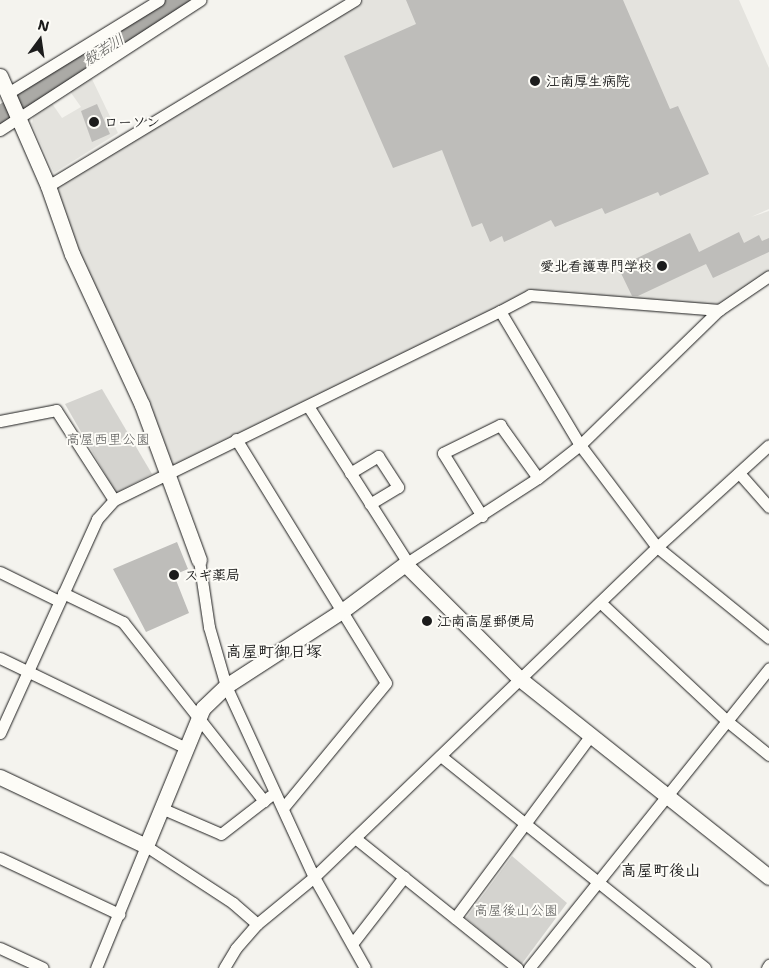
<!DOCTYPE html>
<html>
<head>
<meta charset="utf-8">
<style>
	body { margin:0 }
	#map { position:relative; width:769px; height:968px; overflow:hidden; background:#f4f3ee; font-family:"Shantell Sans","Klee One",sans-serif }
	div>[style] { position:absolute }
	.built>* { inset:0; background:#e4e3de }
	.green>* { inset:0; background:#d4d3cf }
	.river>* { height:21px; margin:-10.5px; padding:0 10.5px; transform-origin:10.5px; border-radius:10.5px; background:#abaaa6 }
	.building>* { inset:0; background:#bebdba }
	.roads { filter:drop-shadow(0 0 1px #1c1c1c) drop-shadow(0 0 1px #1c1c1c) }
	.street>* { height:11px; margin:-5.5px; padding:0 5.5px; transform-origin:5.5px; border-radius:5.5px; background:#fdfcf7 }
	.secondary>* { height:15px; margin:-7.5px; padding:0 7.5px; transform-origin:7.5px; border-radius:7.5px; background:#fdfcf7 }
	.dots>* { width:14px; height:14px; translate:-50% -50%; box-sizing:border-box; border:2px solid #fdfcf7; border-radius:50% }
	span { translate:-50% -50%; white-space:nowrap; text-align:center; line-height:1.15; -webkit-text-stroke:4px #fdfcf7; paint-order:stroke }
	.poi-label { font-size:14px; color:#1c1c1c; font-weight:700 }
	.left { translate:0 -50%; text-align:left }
	.right { translate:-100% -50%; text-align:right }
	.park-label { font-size:14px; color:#5c5c5b }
	.water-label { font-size:15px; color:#5c5c5a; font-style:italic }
	.quarter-label { font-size:16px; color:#1c1c1c; font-weight:700 }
	.north { position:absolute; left:15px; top:15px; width:50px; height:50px; -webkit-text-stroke:4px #fdfcf7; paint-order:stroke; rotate:14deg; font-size:14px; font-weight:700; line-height:20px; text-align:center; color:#1c1c1c }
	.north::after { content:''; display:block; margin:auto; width:18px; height:22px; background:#1c1c1c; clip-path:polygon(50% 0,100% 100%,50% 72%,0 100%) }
</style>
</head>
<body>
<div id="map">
	<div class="built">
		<i style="clip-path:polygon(355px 0,739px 0,769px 68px,769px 209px,751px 217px,769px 211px,769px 277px,719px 310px,530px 295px,170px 473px,48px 186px)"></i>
		<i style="clip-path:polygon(91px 77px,118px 133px,54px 173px,32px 124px,33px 117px,51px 102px,62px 118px,81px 107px,69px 90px)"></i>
	</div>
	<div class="green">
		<i style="clip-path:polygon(102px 389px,152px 474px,116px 493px,65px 404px)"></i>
		<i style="clip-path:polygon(512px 856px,567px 903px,521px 965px,466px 918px)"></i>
	</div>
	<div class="river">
		<i style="left:0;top:116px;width:216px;rotate:-32.5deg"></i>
	</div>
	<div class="building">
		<i style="clip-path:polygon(406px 0,623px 0,670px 109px,678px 106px,709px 174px,660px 196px,658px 192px,605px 214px,602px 208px,555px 227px,551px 220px,504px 242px,502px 236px,490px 242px,482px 223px,472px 227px,442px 150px,393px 168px,344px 56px,416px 24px)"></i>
		<i style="clip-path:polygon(97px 104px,110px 134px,92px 142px,81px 111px)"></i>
		<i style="clip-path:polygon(739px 232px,744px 243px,759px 235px,762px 241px,769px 238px,769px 252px,713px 278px,706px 264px,638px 296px,632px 296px,618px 267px,690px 233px,699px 252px)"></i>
		<i style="clip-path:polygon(177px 542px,188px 569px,174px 575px,189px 613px,146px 632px,113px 569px)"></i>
	</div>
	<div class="roads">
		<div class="street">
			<i style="left:8px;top:93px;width:177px;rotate:-31.6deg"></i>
			<i style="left:0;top:130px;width:239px;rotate:-33deg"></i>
			<i style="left:48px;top:186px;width:359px;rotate:-31.2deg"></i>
			<i style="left:500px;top:311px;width:34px;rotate:-28deg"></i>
			<i style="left:530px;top:295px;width:190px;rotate:4.5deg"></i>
			<i style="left:719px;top:310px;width:60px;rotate:-34.2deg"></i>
			<i style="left:308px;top:406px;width:186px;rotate:57.5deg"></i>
			<i style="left:0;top:421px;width:57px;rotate:-11.1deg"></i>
			<i style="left:56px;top:410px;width:107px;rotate:57.2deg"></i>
			<i style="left:236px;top:439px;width:286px;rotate:58.4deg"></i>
			<i style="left:386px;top:683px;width:162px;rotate:129.5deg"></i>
			<i style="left:350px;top:473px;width:33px;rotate:-31deg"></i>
			<i style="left:378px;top:456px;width:37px;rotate:57deg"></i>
			<i style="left:398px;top:487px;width:33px;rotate:149deg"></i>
			<i style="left:739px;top:473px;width:45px;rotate:48.6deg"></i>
			<i style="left:482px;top:516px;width:74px;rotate:-121.8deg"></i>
			<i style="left:443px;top:453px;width:64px;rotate:-26.2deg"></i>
			<i style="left:500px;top:425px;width:65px;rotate:54.4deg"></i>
			<i style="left:199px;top:560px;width:68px;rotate:81.5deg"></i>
			<i style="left:209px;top:627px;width:61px;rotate:73.9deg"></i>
			<i style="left:226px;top:686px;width:210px;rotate:65.3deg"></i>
			<i style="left:314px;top:877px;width:104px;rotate:60.7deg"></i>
			<i style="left:405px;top:564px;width:158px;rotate:-32.9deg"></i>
			<i style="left:538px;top:478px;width:53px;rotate:-38.2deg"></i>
			<i style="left:580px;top:445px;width:194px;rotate:-44.2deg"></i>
			<i style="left:0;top:572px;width:66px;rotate:26.2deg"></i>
			<i style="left:63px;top:593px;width:67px;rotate:25.8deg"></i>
			<i style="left:123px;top:622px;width:228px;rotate:51.8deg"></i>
			<i style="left:601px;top:603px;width:173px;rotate:43.1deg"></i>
			<i style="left:727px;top:721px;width:54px;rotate:39deg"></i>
			<i style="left:0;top:658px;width:207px;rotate:25.8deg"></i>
			<i style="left:0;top:733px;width:235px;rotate:-65.6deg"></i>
			<i style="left:97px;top:519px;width:25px;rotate:-48deg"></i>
			<i style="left:114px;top:500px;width:430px;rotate:-26.1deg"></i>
			<i style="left:500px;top:311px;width:156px;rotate:59.2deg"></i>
			<i style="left:580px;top:445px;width:128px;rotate:53deg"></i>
			<i style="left:657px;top:547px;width:144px;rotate:39.1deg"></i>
			<i style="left:442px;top:757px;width:337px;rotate:38.7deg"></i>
			<i style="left:161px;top:808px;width:65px;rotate:23.4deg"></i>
			<i style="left:221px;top:834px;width:62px;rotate:-37.8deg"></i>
			<i style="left:355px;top:838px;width:208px;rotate:38.7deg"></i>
			<i style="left:0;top:858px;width:132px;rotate:25.2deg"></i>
			<i style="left:455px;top:918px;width:228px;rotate:-53.4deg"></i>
			<i style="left:352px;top:944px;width:85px;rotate:-52.2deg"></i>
			<i style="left:0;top:948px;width:47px;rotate:24.9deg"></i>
			<i style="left:96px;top:968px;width:132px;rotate:-67.7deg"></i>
			<i style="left:146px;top:846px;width:104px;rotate:33.2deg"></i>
			<i style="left:233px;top:903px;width:32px;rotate:41deg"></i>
			<i style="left:224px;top:968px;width:23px;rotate:-59deg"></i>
			<i style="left:236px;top:948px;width:32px;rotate:-49deg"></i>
			<i style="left:257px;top:924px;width:74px;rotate:-39.5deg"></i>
			<i style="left:314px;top:877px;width:476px;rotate:-43.9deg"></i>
			<i style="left:657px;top:547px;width:151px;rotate:-42.3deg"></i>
			<i style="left:529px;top:968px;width:384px;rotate:-51.3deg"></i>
			<i style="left:767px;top:968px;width:4px;rotate:-56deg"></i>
		</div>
		<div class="secondary">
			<i style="left:0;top:76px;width:120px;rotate:66.4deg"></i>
			<i style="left:48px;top:186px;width:72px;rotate:70.6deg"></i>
			<i style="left:72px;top:254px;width:166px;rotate:65.1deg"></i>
			<i style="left:142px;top:405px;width:165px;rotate:69.8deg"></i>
			<i style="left:0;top:777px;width:161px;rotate:25.3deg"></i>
			<i style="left:146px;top:846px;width:149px;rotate:-67.6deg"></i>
			<i style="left:203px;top:708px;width:32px;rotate:-44deg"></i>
			<i style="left:226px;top:686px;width:138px;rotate:-32.9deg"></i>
			<i style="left:342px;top:611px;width:79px;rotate:-36.7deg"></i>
			<i style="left:405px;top:564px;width:163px;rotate:45deg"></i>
			<i style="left:520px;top:679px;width:318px;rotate:38.5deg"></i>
		</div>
	</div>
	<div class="dots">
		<i style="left:535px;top:81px;background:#1c1c1c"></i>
		<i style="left:94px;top:122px;background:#1c1c1c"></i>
		<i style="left:662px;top:266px;background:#1c1c1c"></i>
		<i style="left:174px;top:575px;background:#1c1c1c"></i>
		<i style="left:427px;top:621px;background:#1c1c1c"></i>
	</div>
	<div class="poi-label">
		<span class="left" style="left:546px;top:81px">江南厚生病院</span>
		<span class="left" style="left:104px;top:122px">ローソン</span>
		<span class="right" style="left:652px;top:266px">愛北看護専門学校</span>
		<span class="left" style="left:184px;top:575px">スギ薬局</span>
		<span class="left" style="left:437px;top:621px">江南高屋郵便局</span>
	</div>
	<div class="park-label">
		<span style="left:108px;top:439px">高屋西里公園</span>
		<span style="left:516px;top:910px">高屋後山公園</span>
	</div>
	<div class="water-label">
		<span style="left:104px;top:50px;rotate:-32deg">般若川</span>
	</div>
	<div class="quarter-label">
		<span style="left:274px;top:652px">高屋町御日塚</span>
		<span style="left:661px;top:871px">高屋町後山</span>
	</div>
	<div class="north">N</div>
</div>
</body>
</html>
